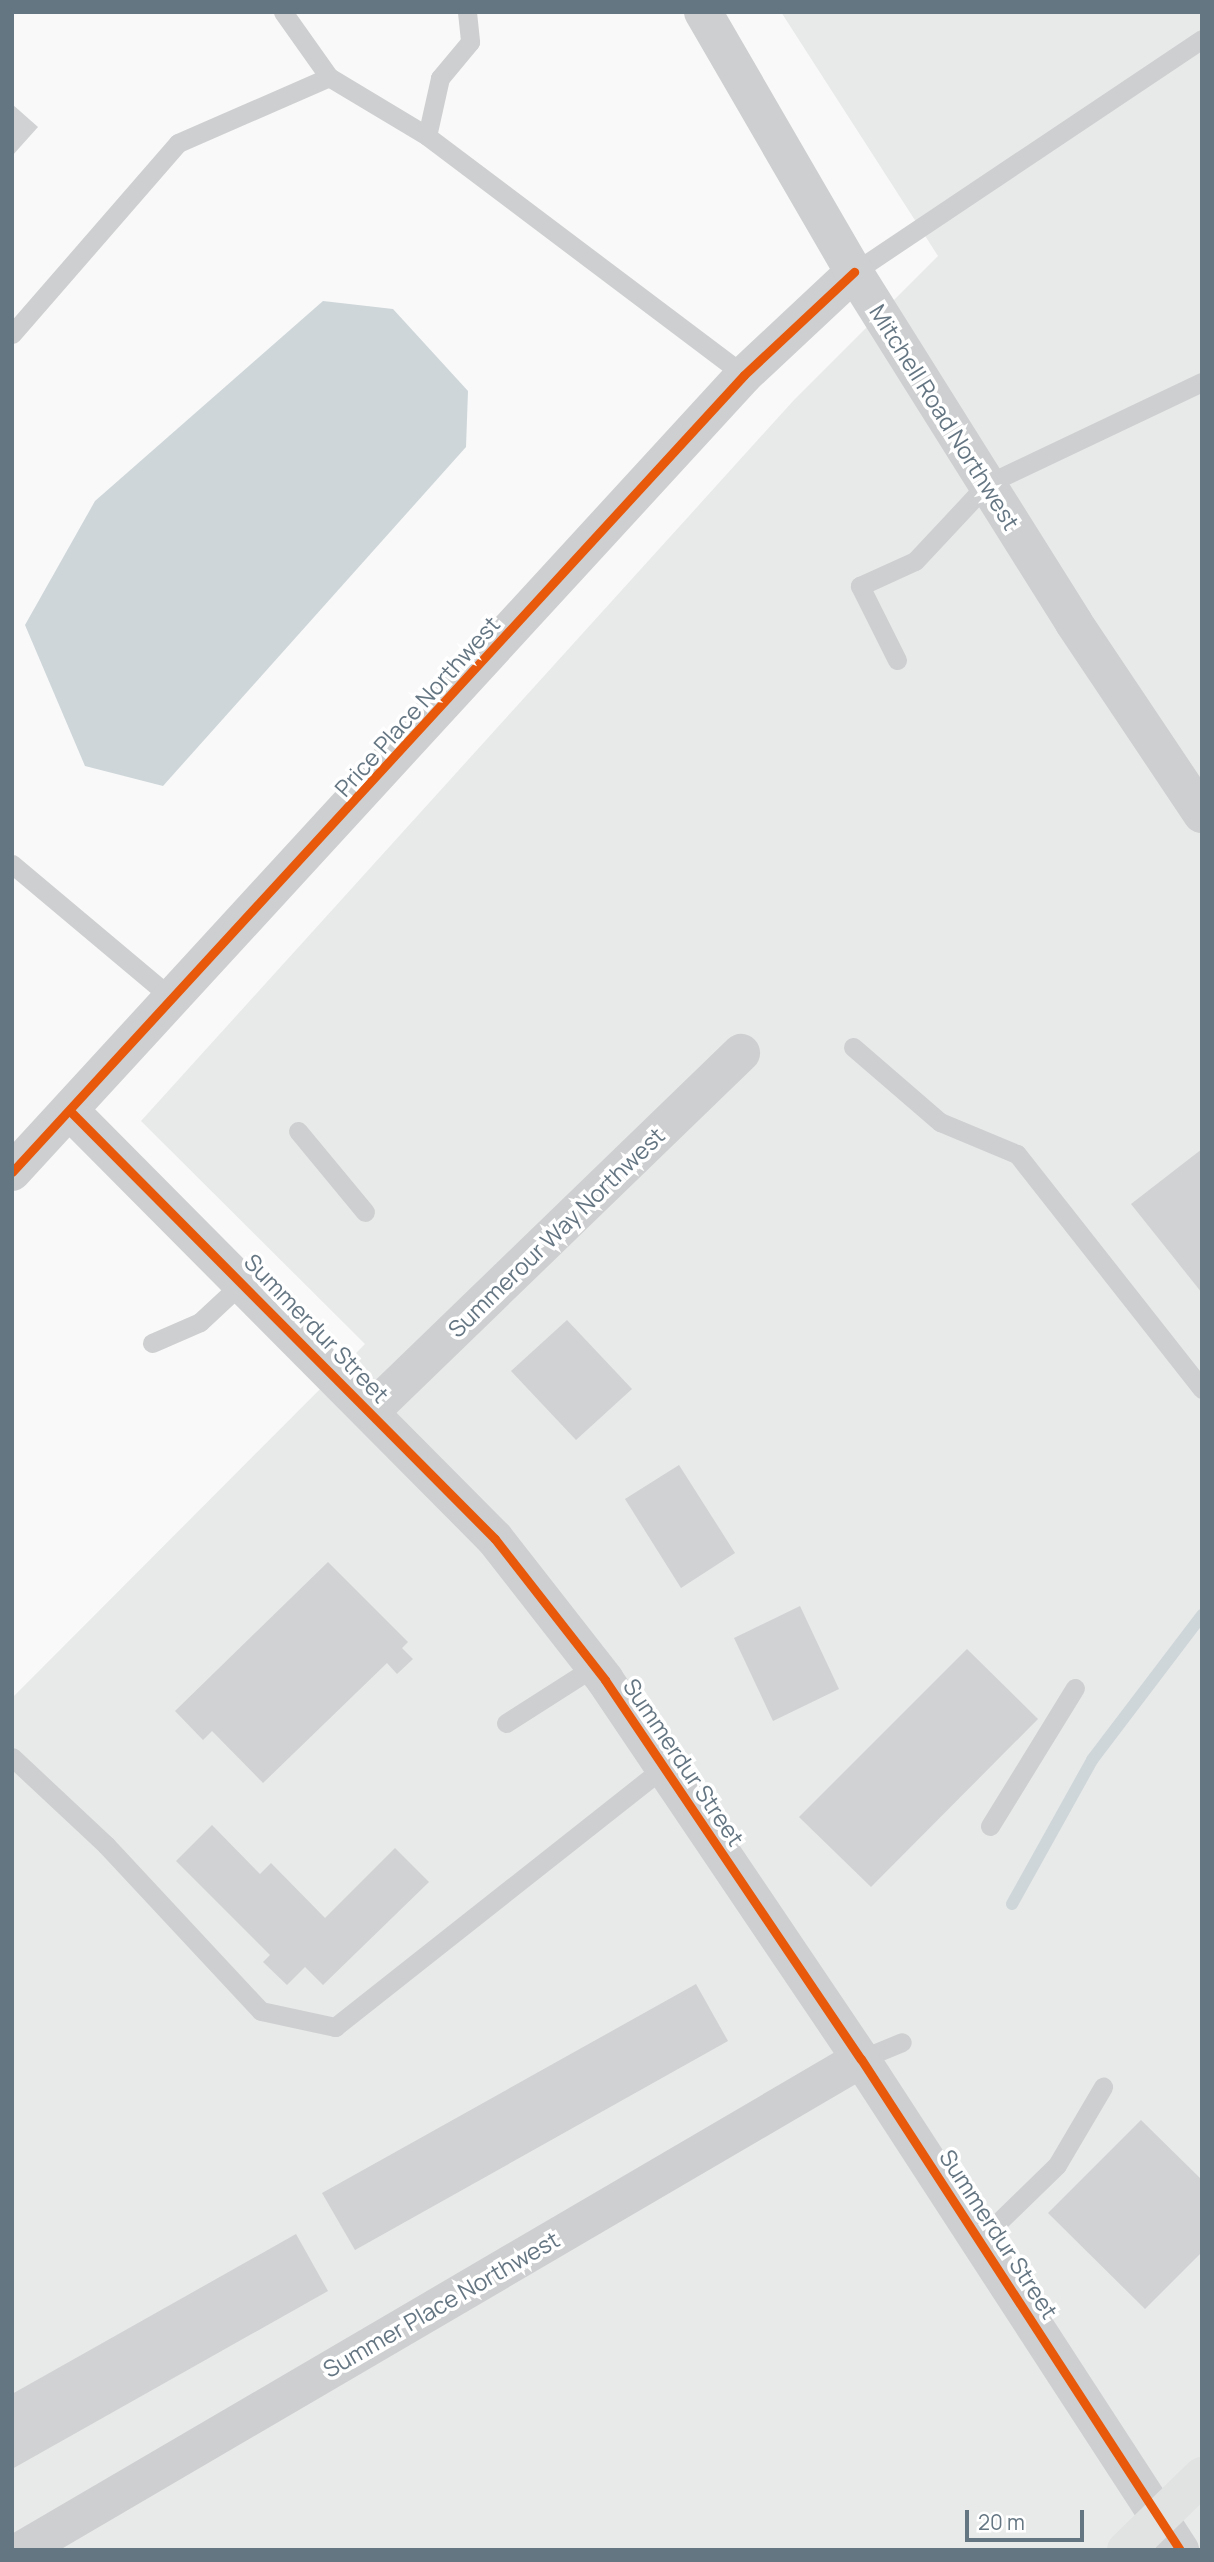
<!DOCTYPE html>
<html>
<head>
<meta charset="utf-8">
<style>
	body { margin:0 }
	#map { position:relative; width:1214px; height:2562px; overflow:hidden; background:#f9f9f9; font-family:Manrope,sans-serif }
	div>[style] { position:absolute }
	.built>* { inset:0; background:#e8e9e9 }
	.water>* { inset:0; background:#ced6d9 }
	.stream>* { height:12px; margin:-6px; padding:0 6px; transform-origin:6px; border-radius:6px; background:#ced6d9 }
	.building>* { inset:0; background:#d0d2d3 }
	.service>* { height:19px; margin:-9.5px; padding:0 9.5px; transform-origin:9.5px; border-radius:9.5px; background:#cecfd0 }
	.minor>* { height:38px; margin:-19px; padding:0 19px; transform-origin:19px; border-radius:19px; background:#cecfd0 }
	.tertiary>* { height:38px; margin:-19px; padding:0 19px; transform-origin:19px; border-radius:19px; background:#cecfd0 }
	.primary>* { height:38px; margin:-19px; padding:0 19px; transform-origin:19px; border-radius:19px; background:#e1e2e2 }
	.cycleway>* { height:9px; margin:-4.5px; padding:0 4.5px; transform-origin:4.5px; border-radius:4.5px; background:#e8590c }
	span { translate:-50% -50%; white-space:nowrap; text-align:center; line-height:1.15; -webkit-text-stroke:7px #fff; paint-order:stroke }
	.street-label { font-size:23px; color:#657683 }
	.frame { position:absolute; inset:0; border:14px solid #657683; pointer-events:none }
	.scale { position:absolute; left:965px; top:2510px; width:119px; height:32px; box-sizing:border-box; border:4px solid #657683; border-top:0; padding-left:9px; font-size:21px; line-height:24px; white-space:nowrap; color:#657683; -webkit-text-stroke:5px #fff; paint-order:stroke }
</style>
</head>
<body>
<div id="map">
	<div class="built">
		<i style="clip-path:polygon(781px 12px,1202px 12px,1202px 2550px,12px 2550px,12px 1698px,365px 1344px,141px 1121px,794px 400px,938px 256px)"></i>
	</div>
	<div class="water">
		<i style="clip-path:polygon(323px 301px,393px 309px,468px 391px,466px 447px,163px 786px,85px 766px,25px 625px,95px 501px)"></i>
	</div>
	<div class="stream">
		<i style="left:1012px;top:1904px;width:165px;rotate:-60.9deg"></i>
		<i style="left:1092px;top:1760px;width:182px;rotate:-52.8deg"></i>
	</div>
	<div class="building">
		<i style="clip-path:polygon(12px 104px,38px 127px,12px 156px)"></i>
		<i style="clip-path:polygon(1202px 1149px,1202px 1293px,1131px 1204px)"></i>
		<i style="clip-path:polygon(567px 1320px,632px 1389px,576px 1440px,511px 1371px)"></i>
		<i style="clip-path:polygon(679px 1465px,735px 1553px,681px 1588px,625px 1499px)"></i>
		<i style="clip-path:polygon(328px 1562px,408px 1642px,402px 1648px,413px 1659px,397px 1674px,387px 1663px,263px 1783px,212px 1731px,203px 1740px,175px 1711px)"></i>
		<i style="clip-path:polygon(800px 1606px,839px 1689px,773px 1721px,734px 1638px)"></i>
		<i style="clip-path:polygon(967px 1649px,1038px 1719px,871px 1887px,799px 1817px)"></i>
		<i style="clip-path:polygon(212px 1825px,260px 1874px,271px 1863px,325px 1918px,395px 1848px,429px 1882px,323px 1985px,305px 1967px,287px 1985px,263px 1962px,270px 1955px,176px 1861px)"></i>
		<i style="clip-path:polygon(696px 1984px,728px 2041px,355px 2250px,322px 2193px)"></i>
		<i style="clip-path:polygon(1141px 2120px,1202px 2180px,1202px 2252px,1145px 2309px,1048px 2213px)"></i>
		<i style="clip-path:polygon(296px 2234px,328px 2291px,12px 2469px,12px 2394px)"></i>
	</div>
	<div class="service">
		<i style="left:283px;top:12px;width:80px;rotate:54.7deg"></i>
		<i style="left:329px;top:77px;width:114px;rotate:31deg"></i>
		<i style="left:467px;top:12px;width:30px;rotate:84deg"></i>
		<i style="left:470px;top:42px;width:47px;rotate:129.8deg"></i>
		<i style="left:440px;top:78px;width:59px;rotate:102.6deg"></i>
		<i style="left:427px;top:136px;width:397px;rotate:37deg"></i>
		<i style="left:854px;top:272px;width:419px;rotate:-33.8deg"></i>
		<i style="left:12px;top:334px;width:253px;rotate:-49deg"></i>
		<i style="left:178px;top:143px;width:165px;rotate:-23.6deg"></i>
		<i style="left:897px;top:660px;width:83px;rotate:-116.6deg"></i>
		<i style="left:860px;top:586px;width:60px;rotate:-24.4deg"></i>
		<i style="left:915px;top:561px;width:105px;rotate:-46.9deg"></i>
		<i style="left:987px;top:484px;width:238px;rotate:-25.4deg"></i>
		<i style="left:12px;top:864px;width:213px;rotate:40deg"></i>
		<i style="left:853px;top:1047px;width:115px;rotate:40.8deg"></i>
		<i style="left:940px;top:1122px;width:83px;rotate:22.6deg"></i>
		<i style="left:1017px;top:1154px;width:299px;rotate:51.8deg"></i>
		<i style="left:298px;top:1131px;width:105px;rotate:50.4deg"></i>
		<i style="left:152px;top:1343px;width:52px;rotate:-23.6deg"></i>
		<i style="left:200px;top:1322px;width:60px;rotate:-43deg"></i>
		<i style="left:506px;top:1723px;width:106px;rotate:-32.6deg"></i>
		<i style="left:12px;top:1757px;width:129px;rotate:43.1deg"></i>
		<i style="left:106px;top:1845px;width:227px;rotate:47deg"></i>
		<i style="left:261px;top:2011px;width:76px;rotate:12.2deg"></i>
		<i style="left:335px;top:2027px;width:419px;rotate:-38.3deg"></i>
		<i style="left:990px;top:1826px;width:162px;rotate:-58.4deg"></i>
		<i style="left:861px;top:2059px;width:44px;rotate:-22.5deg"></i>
		<i style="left:980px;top:2240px;width:107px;rotate:-44.2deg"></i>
		<i style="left:1057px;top:2165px;width:91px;rotate:-59.5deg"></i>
	</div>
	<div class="minor">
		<i style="left:72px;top:1113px;width:600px;rotate:45.2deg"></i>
		<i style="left:495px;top:1539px;width:179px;rotate:52deg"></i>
		<i style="left:605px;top:1680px;width:457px;rotate:56deg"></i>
		<i style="left:861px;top:2059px;width:586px;rotate:56.99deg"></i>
		<i style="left:12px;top:1172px;width:1082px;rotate:-47.43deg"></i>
		<i style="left:744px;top:375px;width:151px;rotate:-43.1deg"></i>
		<i style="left:371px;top:1411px;width:515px;rotate:-44.06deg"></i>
		<i style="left:22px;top:2550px;width:972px;rotate:-30.34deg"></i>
	</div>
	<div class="tertiary">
		<i style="left:703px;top:12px;width:301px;rotate:59.9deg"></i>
		<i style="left:854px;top:272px;width:414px;rotate:57.9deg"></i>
		<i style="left:1074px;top:623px;width:230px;rotate:56.2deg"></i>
	</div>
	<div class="primary">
		<i style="left:1126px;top:2550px;width:106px;rotate:-44.2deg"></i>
	</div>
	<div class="cycleway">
		<i style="left:72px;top:1113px;width:600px;rotate:45.2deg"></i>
		<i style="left:495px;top:1539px;width:179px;rotate:52deg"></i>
		<i style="left:605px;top:1680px;width:457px;rotate:56deg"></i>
		<i style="left:861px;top:2059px;width:586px;rotate:56.99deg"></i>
		<i style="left:12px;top:1172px;width:1082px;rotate:-47.43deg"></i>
		<i style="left:744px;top:375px;width:151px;rotate:-43.1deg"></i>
	</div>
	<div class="street-label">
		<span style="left:945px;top:417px;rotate:58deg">Mitchell Road Northwest</span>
		<span style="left:417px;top:706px;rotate:-48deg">Price Place Northwest</span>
		<span style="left:556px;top:1232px;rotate:-44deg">Summerour Way Northwest</span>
		<span style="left:317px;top:1328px;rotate:46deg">Summerdur Street</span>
		<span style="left:684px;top:1762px;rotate:56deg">Summerdur Street</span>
		<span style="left:999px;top:2234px;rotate:57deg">Summerdur Street</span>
		<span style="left:441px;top:2304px;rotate:-30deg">Summer Place Northwest</span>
	</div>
	<div class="frame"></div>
	<div class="scale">20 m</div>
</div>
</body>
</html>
